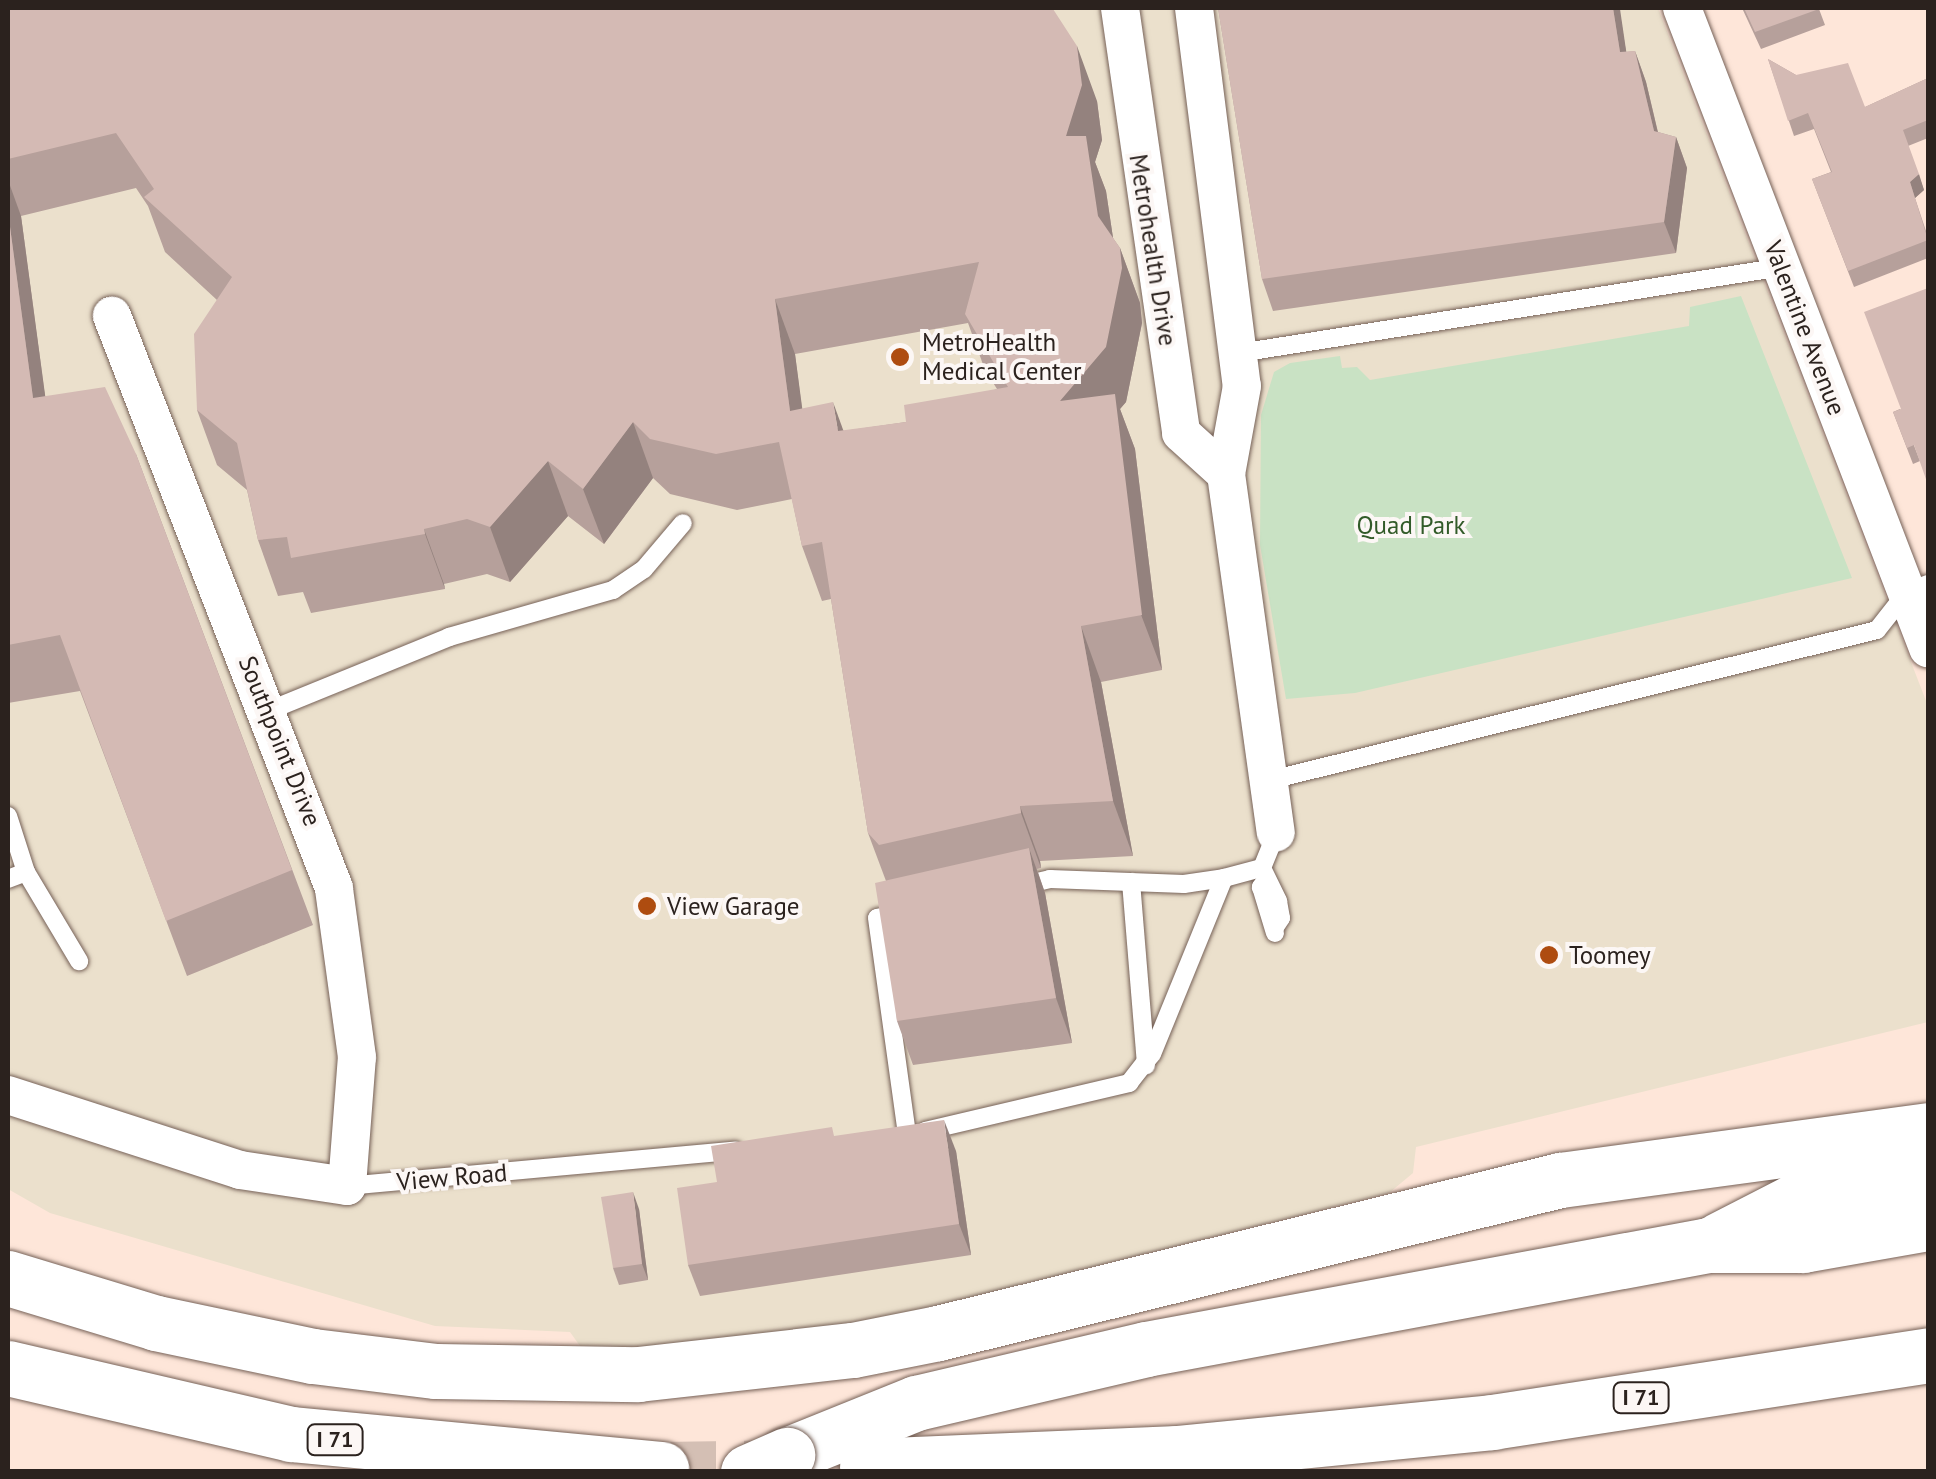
<!DOCTYPE html>
<html>
<head>
<meta charset="utf-8">
<style>
	body { margin:0 }
	#map { position:relative; width:1936px; height:1479px; overflow:hidden; background:#fee6d9; font-family:"PT Sans",sans-serif }
	div>[style] { position:absolute }
	.medical>* { inset:0; background:#ebe0cc }
	.green>* { inset:0; background:#c9e2c4 }
	.highway-tunnel>* { height:55px; margin-top:-27.5px; transform-origin:0; background:repeating-linear-gradient(90deg,#d4bfb4 0 55px,transparent 0 83px) }
	.roads { filter:drop-shadow(0 0 2px #766157) drop-shadow(0 0 2px #766157) }
	.lane>* { height:18px; margin:-9px; padding:0 9px; transform-origin:9px; border-radius:9px; background:#fff }
	.street>* { height:38px; margin:-19px; padding:0 19px; transform-origin:19px; border-radius:19px; background:#fff }
	.highway>* { height:55px; margin:-27.5px; padding:0 27.5px; transform-origin:27.5px; border-radius:27.5px; background:#fff }
	.bridges { filter:drop-shadow(0 0 2px #766157) drop-shadow(0 0 2px #766157) }
	.highway-bridge>* { height:55px; margin:-27.5px; padding:0 27.5px; transform-origin:27.5px; border-radius:27.5px; background:#fff }
	.wall>* { inset:0; background:#b6a09b }
	.shaded-wall>* { inset:0; background:#94827e }
	.building>* { inset:0; background:#d4bab4 }
	.dots>* { width:28px; height:28px; translate:-50% -50%; box-sizing:border-box; border:5px solid #fcf7f5; border-radius:50% }
	span { translate:-50% -50%; white-space:nowrap; text-align:center; line-height:1.15; -webkit-text-stroke:8px #fcf7f5; paint-order:stroke }
	.shield-label span { padding:2px 8px; background:#fcf7f5; border:2px solid; border-radius:8px; -webkit-text-stroke-width:0 }
	.shield-label { font-size:22px; color:#2b221e; font-weight:700 }
	.street-label { font-size:25px; color:#2b221e }
	.poi-label { font-size:25px; color:#2b221e }
	.left { translate:0 -50%; text-align:left }
	.park-label { font-size:25px; color:#325b29 }
	.frame { position:absolute; inset:0; border:10px solid #2b221e; pointer-events:none }
</style>
</head>
<body>
<div id="map">
	<div class="medical">
		<i style="clip-path:polygon(8px 8px,1658px 8px,1928px 706px,1928px 1022px,1416px 1147px,1413px 1173px,1389px 1193px,870px 1322px,640px 1351px,580px 1346px,570px 1332px,435px 1326px,50px 1213px,8px 1189px)"></i>
	</div>
	<div class="green">
		<i style="clip-path:polygon(1741px 296px,1852px 578px,1355px 693px,1286px 699px,1260px 545px,1261px 415px,1274px 372px,1290px 363px,1340px 356px,1342px 368px,1357px 367px,1370px 380px,1689px 326px,1690px 307px)"></i>
	</div>
	<div class="highway-tunnel">
		<i style="left:661px;top:1469px;width:206px;rotate:-0.8deg"></i>
	</div>
	<div class="roads">
		<div class="lane">
			<i style="left:1239px;top:353px;width:550px;rotate:-9deg"></i>
			<i style="left:268px;top:711px;width:196px;rotate:-22.2deg"></i>
			<i style="left:449px;top:637px;width:171px;rotate:-16deg"></i>
			<i style="left:613px;top:590px;width:37px;rotate:-34deg"></i>
			<i style="left:644px;top:569px;width:60px;rotate:-49.7deg"></i>
			<i style="left:1271px;top:780px;width:624px;rotate:-13.9deg"></i>
			<i style="left:1877px;top:630px;width:48px;rotate:-51.7deg"></i>
			<i style="left:1907px;top:592px;width:22px;rotate:-21deg"></i>
			<i style="left:8px;top:816px;width:59px;rotate:72.2deg"></i>
			<i style="left:26px;top:872px;width:19px;rotate:159deg"></i>
			<i style="left:1262px;top:868px;width:37px;rotate:64deg"></i>
			<i style="left:1278px;top:901px;width:17px;rotate:80deg"></i>
			<i style="left:1281px;top:918px;width:11px;rotate:124deg"></i>
			<i style="left:26px;top:872px;width:104px;rotate:59.2deg"></i>
			<i style="left:1266px;top:880px;width:9px;rotate:126deg"></i>
			<i style="left:1261px;top:887px;width:48px;rotate:73.1deg"></i>
			<i style="left:1131px;top:882px;width:184px;rotate:85.3deg"></i>
			<i style="left:1020px;top:886px;width:31px;rotate:-13deg"></i>
			<i style="left:1050px;top:879px;width:134px;rotate:2.1deg"></i>
			<i style="left:1184px;top:884px;width:40px;rotate:-8.5deg"></i>
			<i style="left:1224px;top:878px;width:39px;rotate:-15deg"></i>
			<i style="left:1262px;top:868px;width:38px;rotate:-68deg"></i>
			<i style="left:902px;top:913px;width:25px;rotate:169deg"></i>
			<i style="left:877px;top:918px;width:219px;rotate:82.1deg"></i>
			<i style="left:925px;top:1131px;width:210px;rotate:-13.2deg"></i>
			<i style="left:1129px;top:1083px;width:37px;rotate:-52deg"></i>
			<i style="left:1152px;top:1054px;width:190px;rotate:-67.8deg"></i>
			<i style="left:347px;top:1186px;width:390px;rotate:-5.2deg"></i>
		</div>
		<div class="street">
			<i style="left:1120px;top:8px;width:429px;rotate:81.8deg"></i>
			<i style="left:1181px;top:433px;width:61px;rotate:42.3deg"></i>
			<i style="left:1194px;top:8px;width:381px;rotate:82.8deg"></i>
			<i style="left:1242px;top:386px;width:89px;rotate:100.3deg"></i>
			<i style="left:1226px;top:474px;width:362px;rotate:82.1deg"></i>
			<i style="left:1682px;top:8px;width:686px;rotate:68.97deg"></i>
			<i style="left:8px;top:1095px;width:244px;rotate:17.9deg"></i>
			<i style="left:240px;top:1170px;width:108px;rotate:8.5deg"></i>
			<i style="left:347px;top:1186px;width:129px;rotate:-85.6deg"></i>
			<i style="left:357px;top:1057px;width:171px;rotate:-97.8deg"></i>
			<i style="left:334px;top:888px;width:614px;rotate:-111.21deg"></i>
		</div>
		<div class="highway">
			<i style="left:1719px;top:1240px;width:85px;rotate:-27.2deg"></i>
			<i style="left:1795px;top:1201px;width:136px;rotate:-11.9deg"></i>
			<i style="left:8px;top:1278px;width:155px;rotate:16.9deg"></i>
			<i style="left:156px;top:1323px;width:160px;rotate:11.9deg"></i>
			<i style="left:313px;top:1356px;width:124px;rotate:7deg"></i>
			<i style="left:436px;top:1371px;width:202px;rotate:0.9deg"></i>
			<i style="left:638px;top:1374px;width:216px;rotate:-6.4deg"></i>
			<i style="left:853px;top:1350px;width:87px;rotate:-11.3deg"></i>
			<i style="left:938px;top:1333px;width:641px;rotate:-13.82deg"></i>
			<i style="left:1560px;top:1180px;width:371px;rotate:-7.7deg"></i>
			<i style="left:8px;top:1368px;width:291px;rotate:13.1deg"></i>
			<i style="left:291px;top:1434px;width:372px;rotate:5.4deg"></i>
			<i style="left:787px;top:1455px;width:139px;rotate:-22deg"></i>
			<i style="left:916px;top:1403px;width:236px;rotate:-13.2deg"></i>
			<i style="left:1146px;top:1349px;width:572px;rotate:-10.48deg"></i>
			<i style="left:1708px;top:1245px;width:95px"></i>
			<i style="left:1803px;top:1245px;width:127px;rotate:-10deg"></i>
			<i style="left:867px;top:1466px;width:311px;rotate:-2.4deg"></i>
			<i style="left:1178px;top:1453px;width:316px;rotate:-5.6deg"></i>
			<i style="left:1492px;top:1422px;width:441px;rotate:-8.7deg"></i>
		</div>
	</div>
	<div class="bridges">
		<div class="highway-bridge">
			<i style="left:748px;top:1472px;width:43px;rotate:-23.6deg"></i>
		</div>
	</div>
	<div class="wall">
		<i style="clip-path:polygon(evenodd,8px 8px,1097px 101px,1102px 140px,1095px 162px,1106px 191px,1113px 238px,1120px 248px,1140px 303px,1142px 323px,1126px 402px,1120px 409px,1135px 449px,1162px 670px,1101px 682px,1133px 856px,1040px 861px,1041px 868px,1037px 869px,1045px 893px,1072px 1043px,913px 1065px,897px 1021px,886px 881px,868px 833px,831px 599px,822px 601px,802px 546px,792px 499px,737px 510px,670px 494px,653px 478px,604px 544px,568px 516px,510px 582px,487px 574px,444px 584px,445px 589px,311px 613px,303px 592px,278px 596px,258px 540px,247px 490px,217px 465px,197px 410px,217px 300px,165px 252px,148px 206px,136px 188px,21px 216px,45px 396px,136px 454px,313px 925px,187px 976px,80px 691px,8px 703px,8px 8px,968px 323px,985px 370px,997px 389px,906px 422px,844px 431px,802px 409px,795px 354px,968px 323px)"></i>
		<i style="clip-path:polygon(1218px 8px,1619px 8px,1626px 52px,1635px 51px,1646px 82px,1658px 132px,1676px 137px,1687px 168px,1676px 253px,1273px 311px,1262px 279px)"></i>
		<i style="clip-path:polygon(1742px 8px,1824px 8px,1819px 9px,1825px 25px,1761px 49px)"></i>
		<i style="clip-path:polygon(1768px 59px,1796px 75px,1865px 107px,1928px 78px,1928px 138px,1908px 146px,1924px 190px,1915px 198px,1928px 237px,1928px 258px,1854px 287px,1812px 179px,1831px 172px,1814px 129px,1794px 136px)"></i>
		<i style="clip-path:polygon(1900px 409px,1920px 461px,1913px 464px,1893px 412px)"></i>
		<i style="clip-path:polygon(835px 1136px,956px 1151px,971px 1255px,700px 1296px,688px 1265px,717px 1182px)"></i>
		<i style="clip-path:polygon(639px 1209px,648px 1280px,619px 1285px,613px 1268px)"></i>
	</div>
	<div class="shaded-wall">
		<i style="clip-path:polygon(1613px 8px,1620px 9px,1631px 84px,1620px 52px)"></i>
		<i style="clip-path:polygon(1077px 46px,1097px 101px,1102px 140px,1095px 162px,1106px 191px,1118px 271px,1066px 136px)"></i>
		<i style="clip-path:polygon(1635px 51px,1646px 82px,1665px 163px,1654px 131px)"></i>
		<i style="clip-path:polygon(1676px 137px,1687px 168px,1676px 253px,1664px 222px)"></i>
		<i style="clip-path:polygon(1919px 174px,1924px 190px,1915px 198px,1910px 182px)"></i>
		<i style="clip-path:polygon(8px 180px,21px 216px,53px 454px,33px 398px,8px 212px)"></i>
		<i style="clip-path:polygon(1120px 248px,1140px 303px,1142px 323px,1126px 402px,1120px 409px,1135px 449px,1162px 670px,1060px 401px)"></i>
		<i style="clip-path:polygon(775px 299px,795px 354px,810px 467px,790px 411px)"></i>
		<i style="clip-path:polygon(833px 402px,853px 457px,838px 431px)"></i>
		<i style="clip-path:polygon(633px 422px,653px 478px,604px 544px,583px 489px)"></i>
		<i style="clip-path:polygon(548px 461px,568px 516px,510px 582px,490px 527px)"></i>
		<i style="clip-path:polygon(424px 529px,444px 584px,445px 589px,425px 534px)"></i>
		<i style="clip-path:polygon(1081px 626px,1101px 682px,1133px 856px,1113px 801px)"></i>
		<i style="clip-path:polygon(1020px 806px,1040px 861px,1041px 868px,1021px 813px)"></i>
		<i style="clip-path:polygon(1029px 848px,1045px 893px,1072px 1043px,1056px 998px)"></i>
		<i style="clip-path:polygon(944px 1120px,956px 1151px,971px 1255px,959px 1224px)"></i>
		<i style="clip-path:polygon(633px 1192px,639px 1209px,648px 1280px,642px 1264px)"></i>
	</div>
	<div class="building">
		<i style="clip-path:polygon(evenodd,8px 8px,956px 8px,957px 9px,961px 8px,1050px 8px,1053px 9px,1077px 46px,1082px 85px,1066px 136px,1086px 136px,1098px 216px,1120px 248px,1122px 268px,1106px 347px,1060px 401px,1115px 394px,1142px 615px,1081px 626px,1113px 801px,1020px 806px,1021px 813px,879px 845px,868px 833px,822px 542px,802px 546px,779px 442px,716px 454px,650px 439px,633px 422px,583px 489px,548px 461px,490px 527px,467px 519px,424px 529px,425px 534px,291px 558px,287px 537px,258px 540px,237px 443px,197px 410px,194px 334px,232px 277px,144px 197px,154px 189px,116px 133px,8px 159px,8px 8px,979px 262px,965px 314px,1008px 387px,904px 405px,906px 422px,838px 431px,833px 402px,790px 411px,775px 299px,979px 262px)"></i>
		<i style="clip-path:polygon(1218px 8px,1613px 8px,1620px 52px,1635px 51px,1654px 131px,1676px 137px,1664px 222px,1262px 279px)"></i>
		<i style="clip-path:polygon(1744px 8px,1818px 8px,1819px 9px,1755px 32px)"></i>
		<i style="clip-path:polygon(1768px 59px,1796px 75px,1848px 63px,1865px 107px,1928px 78px,1928px 120px,1903px 130px,1919px 174px,1910px 182px,1928px 240px,1848px 271px,1812px 179px,1832px 172px,1808px 113px,1788px 121px)"></i>
		<i style="clip-path:polygon(8px 212px,33px 398px,105px 387px,136px 454px,292px 870px,166px 921px,60px 635px,8px 645px)"></i>
		<i style="clip-path:polygon(1928px 288px,1928px 485px,1914px 445px,1907px 448px,1893px 412px,1901px 409px,1864px 312px)"></i>
		<i style="clip-path:polygon(1029px 848px,1056px 998px,897px 1021px,875px 883px)"></i>
		<i style="clip-path:polygon(944px 1120px,959px 1224px,688px 1265px,677px 1188px,717px 1182px,711px 1146px,832px 1127px,834px 1136px)"></i>
		<i style="clip-path:polygon(633px 1192px,642px 1264px,613px 1268px,601px 1197px)"></i>
	</div>
	<div class="dots">
		<i style="left:900px;top:357px;background:#ae4c10"></i>
		<i style="left:647px;top:906px;background:#ae4c10"></i>
		<i style="left:1549px;top:955px;background:#ae4c10"></i>
	</div>
	<div class="shield-label">
		<span style="left:1641px;top:1398px">I 71</span>
		<span style="left:335px;top:1440px">I 71</span>
	</div>
	<div class="street-label">
		<span style="left:1153px;top:250px;rotate:81deg">Metrohealth Drive</span>
		<span style="left:1805px;top:328px;rotate:69deg">Valentine Avenue</span>
		<span style="left:280px;top:741px;rotate:68deg">Southpoint Drive</span>
		<span style="left:452px;top:1177px;rotate:-5deg">View Road</span>
	</div>
	<div class="poi-label">
		<span class="left" style="left:922px;top:357px">MetroHealth<br>Medical Center</span>
		<span class="left" style="left:667px;top:906px">View Garage</span>
		<span class="left" style="left:1569px;top:955px">Toomey</span>
	</div>
	<div class="park-label">
		<span style="left:1411px;top:525px">Quad Park</span>
	</div>
	<div class="frame"></div>
</div>
</body>
</html>
